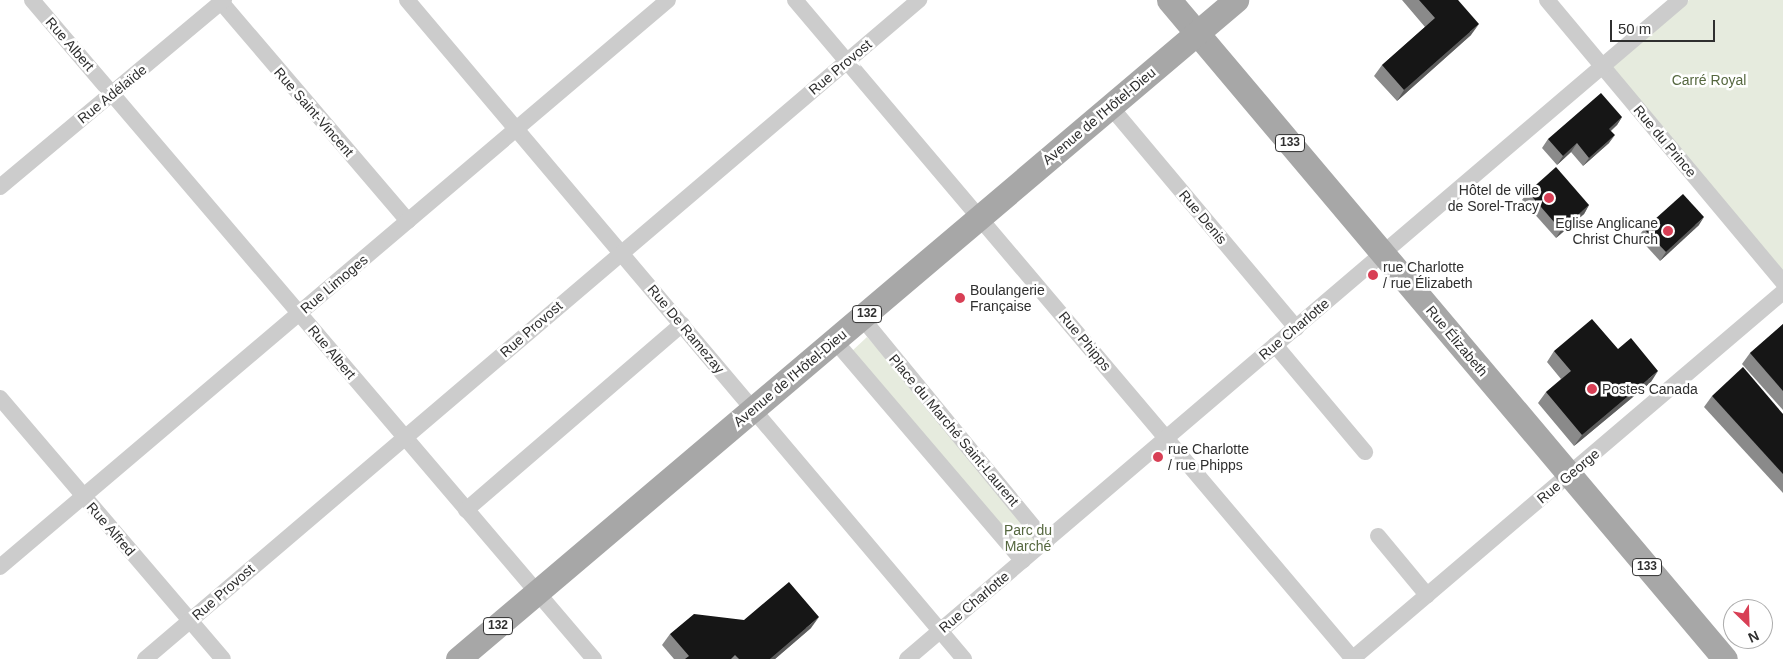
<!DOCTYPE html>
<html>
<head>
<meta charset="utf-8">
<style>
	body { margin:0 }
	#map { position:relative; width:1783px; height:659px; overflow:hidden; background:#fff; font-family:Helvetica,sans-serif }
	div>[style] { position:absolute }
	.green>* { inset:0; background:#e6ebde }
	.street>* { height:16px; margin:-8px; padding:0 8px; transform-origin:8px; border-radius:8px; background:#ccc }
	.primary>* { height:25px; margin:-12.5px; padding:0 12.5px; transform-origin:12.5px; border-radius:12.5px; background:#a7a7a7 }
	.wall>* { inset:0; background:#8a8a8a }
	.shaded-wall>* { inset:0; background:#5c5c5c }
	.building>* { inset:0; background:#161616 }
	.dots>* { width:14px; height:14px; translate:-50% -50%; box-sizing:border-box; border:2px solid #fff; border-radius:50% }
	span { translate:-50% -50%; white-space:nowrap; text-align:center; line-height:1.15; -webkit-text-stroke:5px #fff; paint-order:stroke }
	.shield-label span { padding:1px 4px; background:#fff; border:1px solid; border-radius:4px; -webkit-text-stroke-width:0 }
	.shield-label { font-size:12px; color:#2f2f2f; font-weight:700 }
	.street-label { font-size:14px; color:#2f2f2f }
	.park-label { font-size:14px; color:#55673f }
	.poi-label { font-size:14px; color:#2f2f2f }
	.right { translate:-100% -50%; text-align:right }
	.left { translate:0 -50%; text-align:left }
	.north { position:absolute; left:1723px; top:599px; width:50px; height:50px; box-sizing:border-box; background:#fff; border:1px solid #acacac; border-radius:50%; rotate:156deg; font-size:14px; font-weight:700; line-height:20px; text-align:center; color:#2f2f2f }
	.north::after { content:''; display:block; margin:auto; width:18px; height:22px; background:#d83f55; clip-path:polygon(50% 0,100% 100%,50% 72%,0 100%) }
	.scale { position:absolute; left:1610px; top:20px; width:105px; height:22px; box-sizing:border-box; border:2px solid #2f2f2f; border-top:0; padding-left:6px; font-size:15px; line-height:18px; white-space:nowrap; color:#2f2f2f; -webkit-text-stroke:4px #fff; paint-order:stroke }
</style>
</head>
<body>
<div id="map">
	<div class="green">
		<i style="clip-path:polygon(1689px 0,1783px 0,1783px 281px,1605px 70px)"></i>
		<i style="clip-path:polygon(867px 337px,1053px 541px,1028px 562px,851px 352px)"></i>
	</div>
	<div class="street">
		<i style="left:32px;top:0;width:866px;rotate:49.54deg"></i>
		<i style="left:407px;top:0;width:863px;rotate:49.79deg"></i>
		<i style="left:795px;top:0;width:864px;rotate:49.74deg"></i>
		<i style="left:1547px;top:0;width:368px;rotate:50.1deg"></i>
		<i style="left:221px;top:2px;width:288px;rotate:49.5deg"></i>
		<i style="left:1110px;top:106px;width:290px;rotate:50deg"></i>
		<i style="left:0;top:187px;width:292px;rotate:-39.9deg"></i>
		<i style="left:862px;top:318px;width:290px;rotate:50.6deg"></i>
		<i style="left:835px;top:341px;width:289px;rotate:49.5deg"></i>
		<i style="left:1275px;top:345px;width:140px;rotate:49.9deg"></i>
		<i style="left:0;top:398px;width:343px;rotate:49.5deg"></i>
		<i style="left:466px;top:510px;width:285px;rotate:-40.7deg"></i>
		<i style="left:1378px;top:536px;width:77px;rotate:50.3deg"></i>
		<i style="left:0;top:567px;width:876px;rotate:-40.32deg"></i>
		<i style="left:145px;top:659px;width:1017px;rotate:-40.41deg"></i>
		<i style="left:907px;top:659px;width:1016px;rotate:-40.45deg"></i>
		<i style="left:1352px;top:659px;width:566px;rotate:-40.41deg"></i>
	</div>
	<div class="primary">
		<i style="left:1169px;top:0;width:862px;rotate:49.85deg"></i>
		<i style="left:458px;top:659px;width:1020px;rotate:-40.27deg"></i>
	</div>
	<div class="wall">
		<i style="clip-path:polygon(1402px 0,1458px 0,1471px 35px,1397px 101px,1374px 76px,1382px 65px,1425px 27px)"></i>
		<i style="clip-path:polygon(1622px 117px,1617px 125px,1611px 131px,1609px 143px,1583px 166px,1571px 152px,1557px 165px,1542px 148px,1548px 139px)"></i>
		<i style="clip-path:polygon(1528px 192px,1589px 205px,1584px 214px,1556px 238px,1522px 200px)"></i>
		<i style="clip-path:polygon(1699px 225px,1660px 261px,1638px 237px,1644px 229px)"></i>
		<i style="clip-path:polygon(1783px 324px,1783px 410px,1742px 364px,1750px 353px)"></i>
		<i style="clip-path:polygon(1618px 349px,1651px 382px,1574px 446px,1538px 403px,1546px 392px,1561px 379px,1547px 362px,1554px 351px)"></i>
		<i style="clip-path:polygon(1712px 396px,1783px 414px,1783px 493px,1704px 407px)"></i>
		<i style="clip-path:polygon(811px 628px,775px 659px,674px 659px,662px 645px,670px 634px)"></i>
	</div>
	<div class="shaded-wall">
		<i style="clip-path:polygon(1479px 24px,1471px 35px,1397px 101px,1404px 90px)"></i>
		<i style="clip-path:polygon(1622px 117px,1617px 125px,1603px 137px,1609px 129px)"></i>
		<i style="clip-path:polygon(1615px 135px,1609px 143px,1583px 166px,1589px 158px)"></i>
		<i style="clip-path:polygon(1577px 143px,1571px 152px,1557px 165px,1563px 156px)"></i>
		<i style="clip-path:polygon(1589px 205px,1584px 214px,1556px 238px,1561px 230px)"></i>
		<i style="clip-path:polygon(1704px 217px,1699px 225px,1660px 261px,1666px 252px)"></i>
		<i style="clip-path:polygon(1658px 371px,1651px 382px,1574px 446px,1582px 435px)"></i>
		<i style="clip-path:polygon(819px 617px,811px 628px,775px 659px,770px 659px)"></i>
	</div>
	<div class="building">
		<i style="clip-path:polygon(1419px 0,1458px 0,1479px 24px,1404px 90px,1382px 65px,1435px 18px)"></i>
		<i style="clip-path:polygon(1601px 93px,1622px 117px,1609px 129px,1615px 135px,1589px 158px,1577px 143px,1563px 156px,1548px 139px)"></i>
		<i style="clip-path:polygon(1556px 167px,1589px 205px,1561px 230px,1528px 192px)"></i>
		<i style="clip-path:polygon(1683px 194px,1704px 217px,1666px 252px,1644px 229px)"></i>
		<i style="clip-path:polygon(1592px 319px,1618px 349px,1631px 338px,1658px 371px,1582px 435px,1546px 392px,1571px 371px,1554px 351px)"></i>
		<i style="clip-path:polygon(1783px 324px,1783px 391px,1750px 353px)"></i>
		<i style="clip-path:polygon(1743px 367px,1783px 414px,1783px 474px,1712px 396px)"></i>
		<i style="clip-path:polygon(789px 582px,819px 617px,770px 659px,739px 659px,735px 655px,731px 659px,685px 659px,689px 656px,670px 634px,694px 614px,744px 620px)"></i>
	</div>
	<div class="dots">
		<i style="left:1549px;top:198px;background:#d83f55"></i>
		<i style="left:1668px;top:231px;background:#d83f55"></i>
		<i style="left:1373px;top:275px;background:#d83f55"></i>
		<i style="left:960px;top:298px;background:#d83f55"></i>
		<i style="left:1592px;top:389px;background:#d83f55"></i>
		<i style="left:1158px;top:457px;background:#d83f55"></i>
	</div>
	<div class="shield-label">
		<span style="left:1290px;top:143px">133</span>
		<span style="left:867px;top:314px">132</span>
		<span style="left:1647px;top:567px">133</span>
		<span style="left:498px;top:626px">132</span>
	</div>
	<div class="street-label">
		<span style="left:70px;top:44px;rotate:49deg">Rue Albert</span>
		<span style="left:840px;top:67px;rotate:-40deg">Rue Provost</span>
		<span style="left:112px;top:94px;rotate:-39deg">Rue Adélaïde</span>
		<span style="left:314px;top:112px;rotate:49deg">Rue Saint-Vincent</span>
		<span style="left:1099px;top:116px;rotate:-40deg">Avenue de l'Hôtel-Dieu</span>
		<span style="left:1665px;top:141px;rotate:50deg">Rue du Prince</span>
		<span style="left:1203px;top:217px;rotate:50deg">Rue Denis</span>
		<span style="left:334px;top:284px;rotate:-40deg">Rue Limoges</span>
		<span style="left:531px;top:329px;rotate:-41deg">Rue Provost</span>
		<span style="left:686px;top:329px;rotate:50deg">Rue De Ramezay</span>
		<span style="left:1294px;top:329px;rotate:-40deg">Rue Charlotte</span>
		<span style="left:1085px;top:341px;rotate:50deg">Rue Phipps</span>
		<span style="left:1457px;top:341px;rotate:50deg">Rue Élizabeth</span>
		<span style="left:332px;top:352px;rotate:50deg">Rue Albert</span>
		<span style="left:790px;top:378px;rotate:-40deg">Avenue de l'Hôtel-Dieu</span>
		<span style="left:954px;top:430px;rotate:50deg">Place du Marché Saint-Laurent</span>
		<span style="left:1568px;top:476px;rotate:-40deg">Rue George</span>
		<span style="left:111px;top:529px;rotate:49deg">Rue Alfred</span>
		<span style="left:223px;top:592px;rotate:-41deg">Rue Provost</span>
		<span style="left:974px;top:602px;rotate:-40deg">Rue Charlotte</span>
	</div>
	<div class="park-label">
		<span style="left:1709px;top:80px">Carré Royal</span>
		<span style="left:1028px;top:538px">Parc du<br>Marché</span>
	</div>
	<div class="poi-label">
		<span class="right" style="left:1539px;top:198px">Hôtel de ville<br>de Sorel-Tracy</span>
		<span class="right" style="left:1658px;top:231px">Eglise Anglicane<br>Christ Church</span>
		<span class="left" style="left:1383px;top:275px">rue Charlotte<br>/ rue Élizabeth</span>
		<span class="left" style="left:970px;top:298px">Boulangerie<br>Française</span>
		<span class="left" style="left:1602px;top:389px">Postes Canada</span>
		<span class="left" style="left:1168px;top:457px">rue Charlotte<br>/ rue Phipps</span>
	</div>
	<div class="north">N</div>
	<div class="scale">50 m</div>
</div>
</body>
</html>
